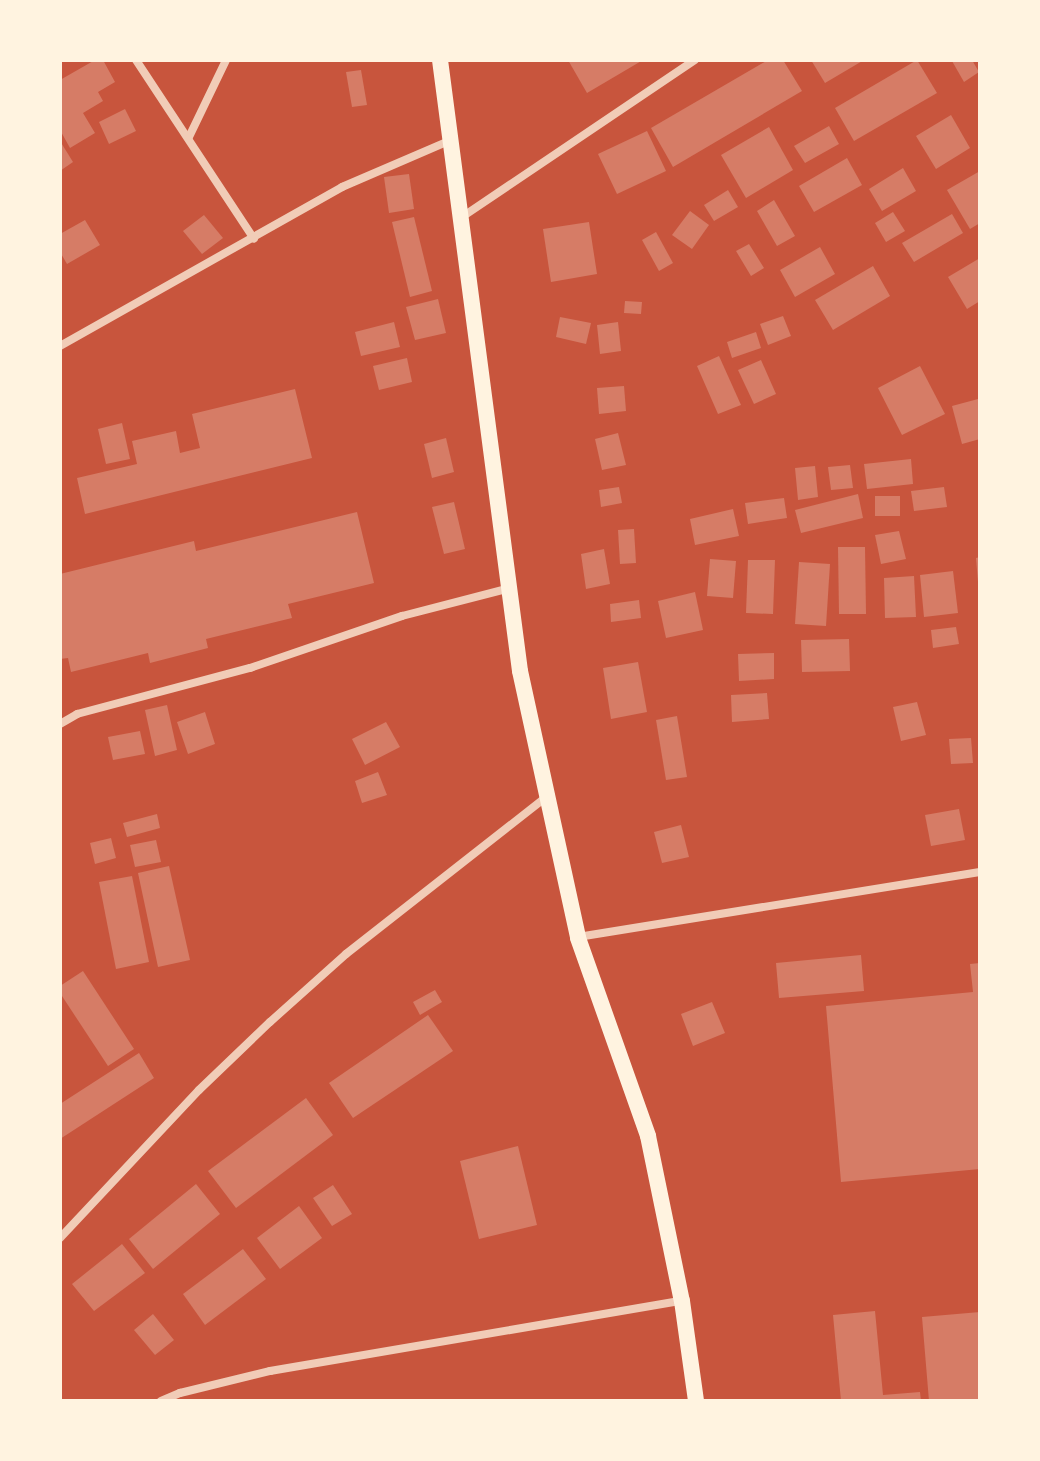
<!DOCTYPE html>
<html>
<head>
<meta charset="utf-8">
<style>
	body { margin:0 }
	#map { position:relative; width:1040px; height:1461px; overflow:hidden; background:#c8553d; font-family:"Work Sans",sans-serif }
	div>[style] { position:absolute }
	.building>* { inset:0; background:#d67c66 }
	.minor>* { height:8px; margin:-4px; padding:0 4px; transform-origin:4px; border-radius:4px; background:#f1ccb7 }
	.secondary>* { height:16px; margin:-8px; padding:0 8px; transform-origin:8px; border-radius:8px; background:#fff3e0 }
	span { translate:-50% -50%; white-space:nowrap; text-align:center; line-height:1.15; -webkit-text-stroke:6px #fff3e0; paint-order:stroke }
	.frame { position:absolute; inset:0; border:62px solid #fff3e0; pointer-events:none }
</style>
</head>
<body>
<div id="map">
	<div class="building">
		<i style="clip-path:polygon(95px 60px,103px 60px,115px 82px,98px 92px,103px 101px,83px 113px,95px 133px,70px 148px,60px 130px,60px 80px)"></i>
		<i style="clip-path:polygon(568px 60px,643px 60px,587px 93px)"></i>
		<i style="clip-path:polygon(768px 60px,783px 60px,802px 91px,673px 167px,651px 128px)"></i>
		<i style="clip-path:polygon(811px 60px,864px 60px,825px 83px)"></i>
		<i style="clip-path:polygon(917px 60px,937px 93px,854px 141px,835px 108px)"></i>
		<i style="clip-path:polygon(972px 60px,979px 72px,964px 82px,952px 61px)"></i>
		<i style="clip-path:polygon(361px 70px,367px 105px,352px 107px,346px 72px)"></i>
		<i style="clip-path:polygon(125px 109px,136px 131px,109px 144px,99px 122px)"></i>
		<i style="clip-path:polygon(951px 115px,970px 148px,936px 169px,916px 136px)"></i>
		<i style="clip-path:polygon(829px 126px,839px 144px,805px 163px,794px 146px)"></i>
		<i style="clip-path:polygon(769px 127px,793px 170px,746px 198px,721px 155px)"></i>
		<i style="clip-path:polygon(647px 131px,666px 171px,617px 194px,598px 154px)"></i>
		<i style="clip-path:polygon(60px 141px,73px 162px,60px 171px)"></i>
		<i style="clip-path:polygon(847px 158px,862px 185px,814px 212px,799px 186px)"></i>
		<i style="clip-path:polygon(903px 168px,916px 191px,882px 211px,869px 189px)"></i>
		<i style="clip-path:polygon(980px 171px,980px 223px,970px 229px,947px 190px)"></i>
		<i style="clip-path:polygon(409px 174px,414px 209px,389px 213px,384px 177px)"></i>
		<i style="clip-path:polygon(728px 190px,738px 207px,714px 221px,704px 205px)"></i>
		<i style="clip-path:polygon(774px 200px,795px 236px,777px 246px,757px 211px)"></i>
		<i style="clip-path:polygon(690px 211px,709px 225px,692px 249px,672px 235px)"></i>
		<i style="clip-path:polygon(893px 212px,905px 231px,886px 242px,875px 223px)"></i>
		<i style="clip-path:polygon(952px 214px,963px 233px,914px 262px,902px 243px)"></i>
		<i style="clip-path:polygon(204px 215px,223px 238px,202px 254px,183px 231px)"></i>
		<i style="clip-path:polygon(414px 217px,432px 291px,410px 297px,392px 222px)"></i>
		<i style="clip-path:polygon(85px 220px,100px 245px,67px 264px,60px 252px,60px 234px)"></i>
		<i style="clip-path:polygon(589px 222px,597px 274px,551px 282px,543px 229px)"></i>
		<i style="clip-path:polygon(656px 232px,673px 263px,659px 271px,642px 240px)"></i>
		<i style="clip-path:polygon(749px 244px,764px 268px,751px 276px,736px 251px)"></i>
		<i style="clip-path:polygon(820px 247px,835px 274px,795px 297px,780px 270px)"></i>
		<i style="clip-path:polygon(980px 258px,980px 301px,967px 309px,948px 277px)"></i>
		<i style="clip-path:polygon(873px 266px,890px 296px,833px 330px,815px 300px)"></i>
		<i style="clip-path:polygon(438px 299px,446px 333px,415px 340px,406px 307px)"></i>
		<i style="clip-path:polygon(625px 301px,642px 302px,641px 314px,624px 313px)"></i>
		<i style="clip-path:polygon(783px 316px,791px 336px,768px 345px,760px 324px)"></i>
		<i style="clip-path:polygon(560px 317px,591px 323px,586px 344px,556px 337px)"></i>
		<i style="clip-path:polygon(394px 322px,400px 347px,361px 356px,355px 332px)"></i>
		<i style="clip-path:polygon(618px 322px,621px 351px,600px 354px,597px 325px)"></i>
		<i style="clip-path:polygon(756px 332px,761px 348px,732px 358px,727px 342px)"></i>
		<i style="clip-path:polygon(719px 356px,741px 405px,718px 414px,697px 366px)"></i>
		<i style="clip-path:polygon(407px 358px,412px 382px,379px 390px,373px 366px)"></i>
		<i style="clip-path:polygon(761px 360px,776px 394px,754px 404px,738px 370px)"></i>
		<i style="clip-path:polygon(920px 366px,945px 414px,902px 435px,878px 388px)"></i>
		<i style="clip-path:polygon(624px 386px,626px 411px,599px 414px,597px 388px)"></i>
		<i style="clip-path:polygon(295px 389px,312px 458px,85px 514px,77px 478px,137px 464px,132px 441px,176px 431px,180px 453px,200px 448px,192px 414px)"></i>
		<i style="clip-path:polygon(978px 399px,980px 439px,962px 444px,952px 406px)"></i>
		<i style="clip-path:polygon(122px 423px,130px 459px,106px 464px,98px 429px)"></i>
		<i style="clip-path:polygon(618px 433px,626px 465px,602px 470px,595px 439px)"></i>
		<i style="clip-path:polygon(446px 438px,454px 472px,432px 478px,424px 444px)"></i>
		<i style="clip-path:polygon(911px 459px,913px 484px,867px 489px,864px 464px)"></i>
		<i style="clip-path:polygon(850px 465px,853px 488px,831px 490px,828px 467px)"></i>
		<i style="clip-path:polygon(815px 466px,818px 497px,798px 500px,795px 468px)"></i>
		<i style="clip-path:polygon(619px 487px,622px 503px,601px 507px,599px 490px)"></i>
		<i style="clip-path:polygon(944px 487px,947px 507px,914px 511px,911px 491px)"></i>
		<i style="clip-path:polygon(858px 494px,863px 518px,801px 533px,795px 510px)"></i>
		<i style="clip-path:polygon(875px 496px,900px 496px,900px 516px,875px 516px)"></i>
		<i style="clip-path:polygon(784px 498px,787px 518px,748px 524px,745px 503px)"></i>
		<i style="clip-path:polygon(454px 502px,465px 549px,444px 554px,432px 507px)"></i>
		<i style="clip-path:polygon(733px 509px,739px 536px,695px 545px,690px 519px)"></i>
		<i style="clip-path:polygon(357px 512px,374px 583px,288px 604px,292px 618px,206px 639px,208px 648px,150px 663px,148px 653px,71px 672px,68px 658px,60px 659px,60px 574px,194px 541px,196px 551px)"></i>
		<i style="clip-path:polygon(634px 529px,636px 563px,620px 564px,618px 530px)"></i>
		<i style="clip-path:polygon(899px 531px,906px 559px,881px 564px,875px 535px)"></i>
		<i style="clip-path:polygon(838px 547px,865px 547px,866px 614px,839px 614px)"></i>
		<i style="clip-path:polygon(604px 549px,610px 584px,586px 589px,581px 554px)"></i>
		<i style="clip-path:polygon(980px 557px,980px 582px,978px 582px,976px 558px)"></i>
		<i style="clip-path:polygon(710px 559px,736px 561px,733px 598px,707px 596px)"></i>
		<i style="clip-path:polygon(748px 560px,775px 560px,773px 614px,746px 613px)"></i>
		<i style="clip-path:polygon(799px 562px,830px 564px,826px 626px,795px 624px)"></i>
		<i style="clip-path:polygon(953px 571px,958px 613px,924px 617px,920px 575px)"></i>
		<i style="clip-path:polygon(914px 576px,916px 617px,885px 618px,884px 578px)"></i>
		<i style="clip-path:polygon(695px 592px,703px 630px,666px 638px,658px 601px)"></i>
		<i style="clip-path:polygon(639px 600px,641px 618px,611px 622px,610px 604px)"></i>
		<i style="clip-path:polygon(956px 627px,959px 644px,933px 648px,931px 630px)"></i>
		<i style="clip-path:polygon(849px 639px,850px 671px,802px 672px,801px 640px)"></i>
		<i style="clip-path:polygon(774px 653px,774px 679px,739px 681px,738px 654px)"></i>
		<i style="clip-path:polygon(638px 662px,647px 712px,611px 719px,603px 668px)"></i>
		<i style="clip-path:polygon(767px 693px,769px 719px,732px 722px,731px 695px)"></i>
		<i style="clip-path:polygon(917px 702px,926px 735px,901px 741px,893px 707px)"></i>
		<i style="clip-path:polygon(167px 705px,177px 750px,155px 756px,145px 710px)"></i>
		<i style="clip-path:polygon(205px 712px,215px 744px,188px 754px,177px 722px)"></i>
		<i style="clip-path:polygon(677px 716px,687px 777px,666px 780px,656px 720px)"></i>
		<i style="clip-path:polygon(386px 722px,400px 747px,365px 765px,352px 739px)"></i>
		<i style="clip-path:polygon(140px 731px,145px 754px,113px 760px,108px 737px)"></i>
		<i style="clip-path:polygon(971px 738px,973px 763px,951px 764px,949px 739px)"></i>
		<i style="clip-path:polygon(378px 772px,387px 795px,362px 803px,355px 781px)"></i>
		<i style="clip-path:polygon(959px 809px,965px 840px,931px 846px,925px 815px)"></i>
		<i style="clip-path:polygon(157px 814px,160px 828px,127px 837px,123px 823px)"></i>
		<i style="clip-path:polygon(681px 825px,689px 857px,662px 863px,654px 832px)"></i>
		<i style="clip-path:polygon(111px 838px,116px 858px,95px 864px,90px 843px)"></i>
		<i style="clip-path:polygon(156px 840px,161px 862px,135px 867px,130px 845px)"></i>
		<i style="clip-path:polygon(169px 866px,190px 960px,158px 967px,138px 873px)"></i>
		<i style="clip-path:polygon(132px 876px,149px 962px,116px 969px,99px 882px)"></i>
		<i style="clip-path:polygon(861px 955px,864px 991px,779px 998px,776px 963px)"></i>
		<i style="clip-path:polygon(980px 963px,980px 1169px,841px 1182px,826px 1006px,973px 992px,970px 964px)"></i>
		<i style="clip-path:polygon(83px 971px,134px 1049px,108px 1066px,60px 993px,60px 986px)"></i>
		<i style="clip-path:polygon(435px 990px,442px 1002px,420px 1015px,413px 1002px)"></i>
		<i style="clip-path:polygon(712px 1002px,725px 1033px,693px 1046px,681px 1014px)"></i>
		<i style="clip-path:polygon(428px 1015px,453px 1051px,353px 1118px,329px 1083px)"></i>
		<i style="clip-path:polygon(139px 1053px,154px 1078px,60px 1139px,60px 1104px)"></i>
		<i style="clip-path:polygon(306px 1098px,333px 1135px,236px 1208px,208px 1171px)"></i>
		<i style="clip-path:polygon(518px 1146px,537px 1225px,479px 1239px,460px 1161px)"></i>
		<i style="clip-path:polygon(196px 1184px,220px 1214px,153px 1269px,129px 1239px)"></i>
		<i style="clip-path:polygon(333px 1185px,352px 1214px,332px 1226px,313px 1198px)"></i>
		<i style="clip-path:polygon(299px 1206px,322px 1238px,280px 1269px,257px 1238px)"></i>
		<i style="clip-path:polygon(122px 1244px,145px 1273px,94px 1311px,72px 1284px)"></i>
		<i style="clip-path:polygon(243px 1249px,266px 1279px,205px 1325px,183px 1294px)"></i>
		<i style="clip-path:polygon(875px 1311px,883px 1395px,920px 1392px,921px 1401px,841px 1401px,833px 1315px)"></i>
		<i style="clip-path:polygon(980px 1312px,980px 1401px,929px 1401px,922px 1317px)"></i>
		<i style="clip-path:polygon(153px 1314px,174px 1340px,155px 1355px,134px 1330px)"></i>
	</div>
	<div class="minor">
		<i style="left:136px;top:60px;width:214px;rotate:56.6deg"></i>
		<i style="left:189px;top:137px;width:85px;rotate:-64.3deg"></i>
		<i style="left:462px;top:217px;width:281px;rotate:-34deg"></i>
		<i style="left:60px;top:346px;width:324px;rotate:-29.4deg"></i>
		<i style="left:342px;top:187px;width:116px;rotate:-23.3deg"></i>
		<i style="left:60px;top:724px;width:20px;rotate:-30deg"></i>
		<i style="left:77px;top:714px;width:179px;rotate:-14.9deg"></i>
		<i style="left:250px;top:668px;width:161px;rotate:-18.9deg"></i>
		<i style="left:402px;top:616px;width:112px;rotate:-14.5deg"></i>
		<i style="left:578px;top:937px;width:407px;rotate:-9.2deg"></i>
		<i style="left:60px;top:1238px;width:203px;rotate:-46.8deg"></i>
		<i style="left:199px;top:1090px;width:98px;rotate:-43.8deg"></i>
		<i style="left:270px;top:1022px;width:102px;rotate:-41.8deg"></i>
		<i style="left:346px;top:954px;width:253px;rotate:-38.1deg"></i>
		<i style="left:161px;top:1401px;width:21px;rotate:-23deg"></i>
		<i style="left:180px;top:1393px;width:93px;rotate:-13.7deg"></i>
		<i style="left:270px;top:1371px;width:417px;rotate:-9.7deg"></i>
	</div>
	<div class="secondary">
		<i style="left:440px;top:60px;width:616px;rotate:82.54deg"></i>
		<i style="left:520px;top:671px;width:273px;rotate:77.7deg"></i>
		<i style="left:578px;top:938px;width:210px;rotate:70.5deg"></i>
		<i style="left:648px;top:1136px;width:168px;rotate:78.4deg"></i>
		<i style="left:682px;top:1301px;width:101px;rotate:82deg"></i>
	</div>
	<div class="frame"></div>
</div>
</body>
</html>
